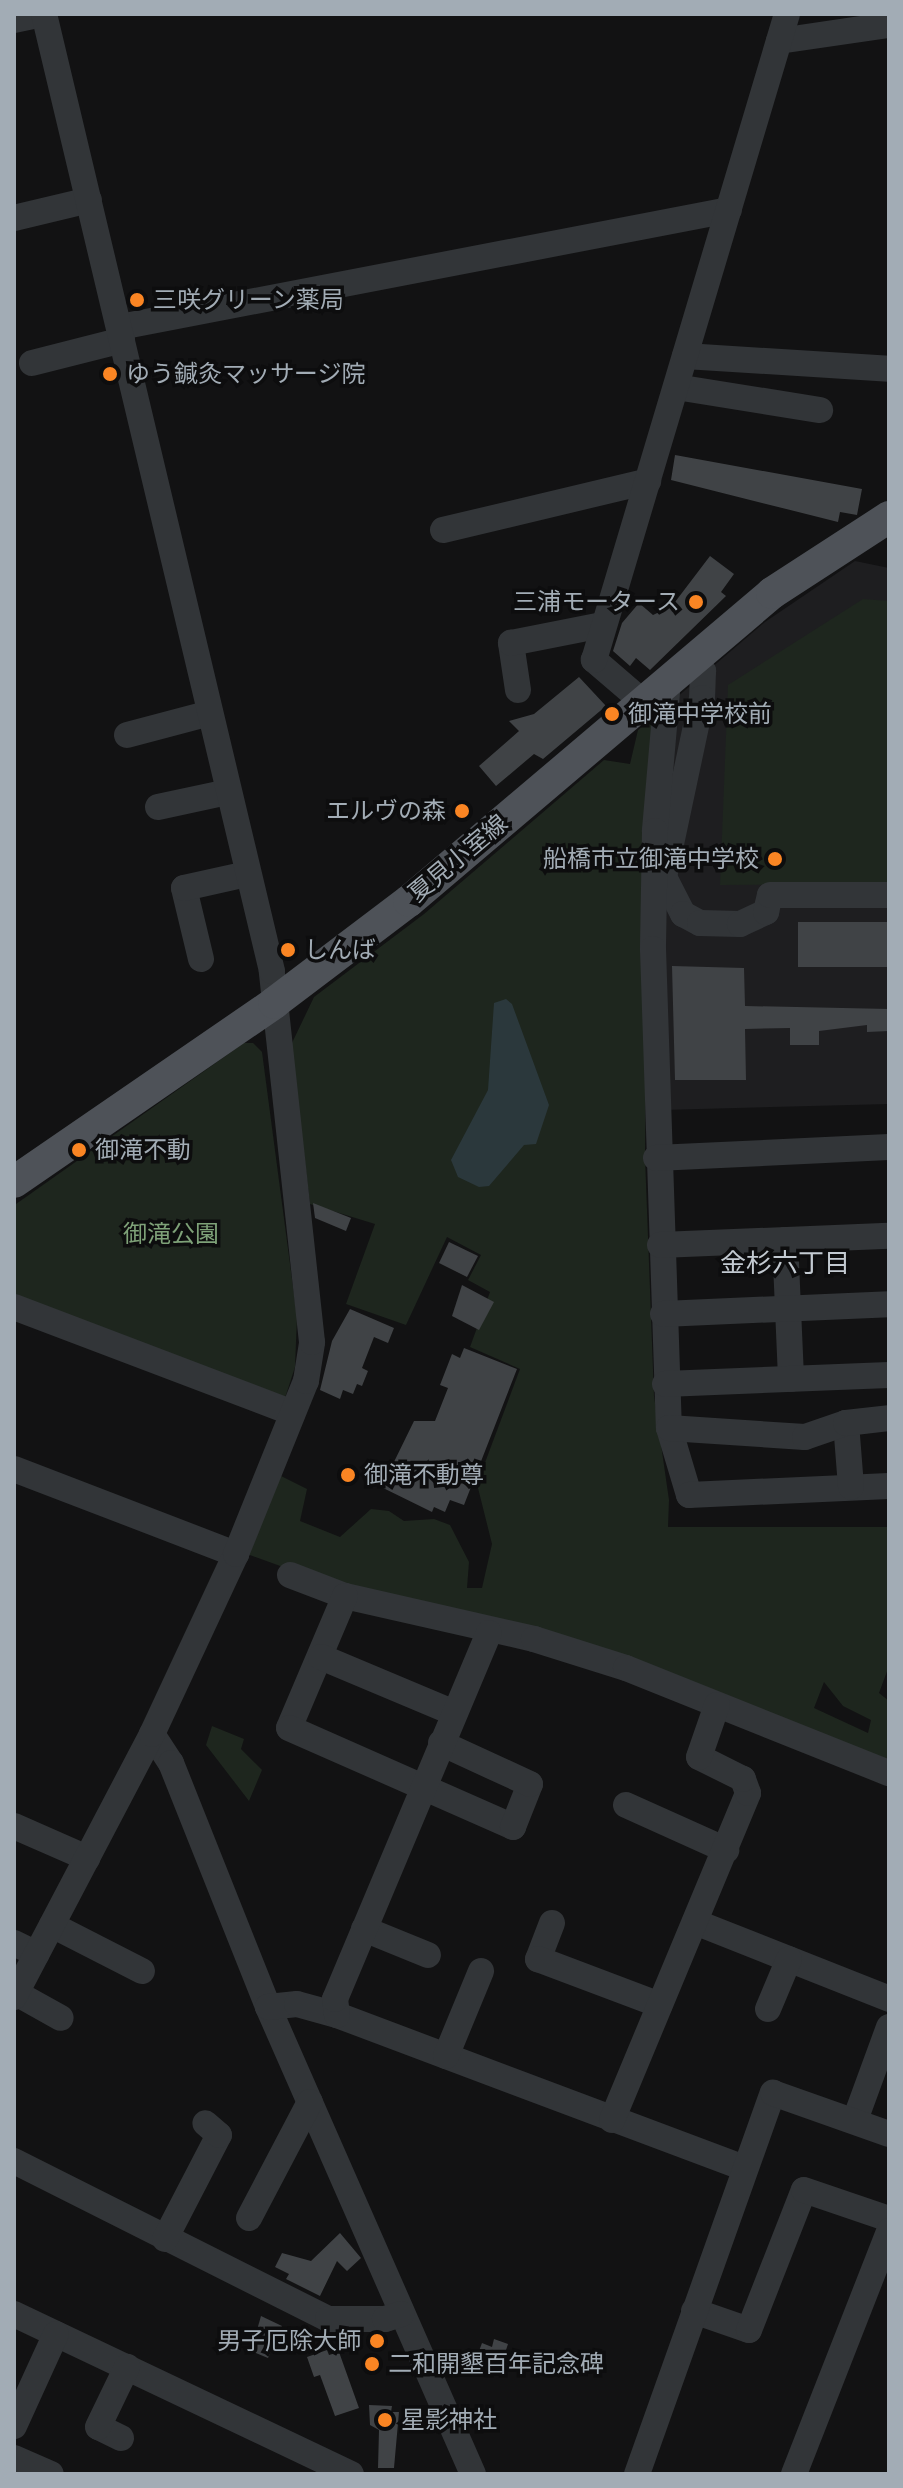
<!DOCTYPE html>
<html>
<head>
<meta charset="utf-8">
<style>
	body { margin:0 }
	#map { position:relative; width:903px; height:2488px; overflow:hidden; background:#121213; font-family:"Public Sans","Noto Sans JP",sans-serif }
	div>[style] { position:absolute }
	.built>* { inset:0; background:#1e1e20 }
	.green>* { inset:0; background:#1e261e }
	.water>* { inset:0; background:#2b383c }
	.building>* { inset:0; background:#404346 }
	.minor>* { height:26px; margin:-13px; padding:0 13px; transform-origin:13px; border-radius:13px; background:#323538 }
	.major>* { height:32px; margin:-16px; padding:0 16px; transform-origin:16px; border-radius:16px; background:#4e5258 }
	.dots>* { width:22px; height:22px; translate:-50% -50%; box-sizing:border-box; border:4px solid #0d0d0e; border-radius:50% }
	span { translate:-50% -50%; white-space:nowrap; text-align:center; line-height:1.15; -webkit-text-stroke:7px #0d0d0e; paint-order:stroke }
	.poi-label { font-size:24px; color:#a2acb5 }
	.left { translate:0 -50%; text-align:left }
	.right { translate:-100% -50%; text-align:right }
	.street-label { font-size:24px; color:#a2acb5 }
	.park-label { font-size:24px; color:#7ea178 }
	.neighbourhood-label { font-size:26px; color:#c3cad1 }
	.frame { position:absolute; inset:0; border:16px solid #a2acb5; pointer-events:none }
</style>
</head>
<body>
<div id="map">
	<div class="built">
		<i style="clip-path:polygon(855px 561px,889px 568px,889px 1104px,662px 1110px,659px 948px,676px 698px,765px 622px)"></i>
	</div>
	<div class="green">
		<i style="clip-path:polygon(863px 599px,889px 601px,889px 884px,720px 885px,728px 685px)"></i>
		<i style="clip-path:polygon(evenodd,662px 711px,647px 949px,645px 1157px,654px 1396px,669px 1500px,668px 1527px,889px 1527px,889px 1666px,879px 1693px,889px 1701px,889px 1770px,754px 1716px,355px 1593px,247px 1554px,281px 1476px,307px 1489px,300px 1521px,340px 1537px,371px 1509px,389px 1511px,404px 1521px,434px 1519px,450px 1525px,469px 1562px,467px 1588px,482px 1588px,492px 1544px,477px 1484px,520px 1369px,470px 1347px,490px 1292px,468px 1280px,481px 1255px,447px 1237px,406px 1325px,346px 1304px,375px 1224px,310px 1204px,291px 1045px,314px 997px,424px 914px,604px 760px,630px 764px,638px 730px,662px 711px,824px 1682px,843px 1706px,871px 1720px,868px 1733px,814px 1708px,824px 1682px)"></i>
		<i style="clip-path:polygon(244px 1043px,253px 1043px,262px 1052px,297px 1317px,295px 1367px,285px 1398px,16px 1300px,16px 1204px)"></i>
		<i style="clip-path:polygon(212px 1726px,244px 1739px,241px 1749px,262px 1770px,249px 1801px,206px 1745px)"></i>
	</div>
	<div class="water">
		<i style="clip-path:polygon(506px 999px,512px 1004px,549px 1105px,536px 1144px,524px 1145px,489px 1186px,479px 1187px,458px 1177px,451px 1160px,488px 1090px,494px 1003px)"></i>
	</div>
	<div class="building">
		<i style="clip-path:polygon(675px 455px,862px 489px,857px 515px,840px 512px,838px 522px,671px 480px)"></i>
		<i style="clip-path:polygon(710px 556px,734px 574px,721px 592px,726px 596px,650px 670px,636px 658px,630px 666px,613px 651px,622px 623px,639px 603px,653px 615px,672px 606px)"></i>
		<i style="clip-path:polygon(579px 677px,606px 706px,543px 759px,534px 754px,496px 786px,479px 766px,519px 731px,509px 721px,534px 714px)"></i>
		<i style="clip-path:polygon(798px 922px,889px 922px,889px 967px,798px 967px)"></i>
		<i style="clip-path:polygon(672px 966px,744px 968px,745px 1006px,889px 1009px,889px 1031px,867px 1032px,867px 1025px,819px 1031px,819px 1045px,790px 1045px,790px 1028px,745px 1029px,746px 1080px,675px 1080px)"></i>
		<i style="clip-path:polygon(313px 1203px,351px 1218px,346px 1231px,315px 1218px)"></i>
		<i style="clip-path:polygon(449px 1242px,478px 1256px,467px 1277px,439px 1263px)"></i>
		<i style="clip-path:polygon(462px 1285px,494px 1302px,479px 1330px,452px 1316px)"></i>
		<i style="clip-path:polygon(350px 1309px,394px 1328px,388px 1343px,374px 1337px,362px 1368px,368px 1371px,362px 1386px,357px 1384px,353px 1394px,343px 1390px,340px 1399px,320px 1390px,332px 1341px)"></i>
		<i style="clip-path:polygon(464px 1348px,517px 1369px,464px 1505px,450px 1500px,445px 1512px,434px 1507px,432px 1512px,375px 1484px,383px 1465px,391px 1468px,414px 1421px,435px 1421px,448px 1388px,440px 1385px,452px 1354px,460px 1358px)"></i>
		<i style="clip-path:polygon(340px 2233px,361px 2258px,347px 2271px,337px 2261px,320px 2296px,286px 2279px,289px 2274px,275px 2267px,282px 2253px,311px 2261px)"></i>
		<i style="clip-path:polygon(261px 2316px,282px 2326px,268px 2358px,251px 2351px)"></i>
		<i style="clip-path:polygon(494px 2339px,508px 2344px,498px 2374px,469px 2365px,474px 2349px,479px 2351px,482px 2343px,492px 2347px)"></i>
		<i style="clip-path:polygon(327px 2350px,329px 2355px,339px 2352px,359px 2408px,335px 2416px,320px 2375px,314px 2377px,307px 2357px)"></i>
		<i style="clip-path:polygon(369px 2405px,392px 2406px,391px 2412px,399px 2412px,394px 2468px,378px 2468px,379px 2430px,370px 2425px)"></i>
	</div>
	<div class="minor">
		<i style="left:14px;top:20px;width:29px;rotate:-12deg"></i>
		<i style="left:779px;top:41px;width:111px;rotate:-8.3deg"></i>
		<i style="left:14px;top:218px;width:77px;rotate:-13.5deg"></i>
		<i style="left:120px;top:327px;width:620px;rotate:-10.88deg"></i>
		<i style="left:685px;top:356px;width:204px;rotate:3.6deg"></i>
		<i style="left:32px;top:363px;width:93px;rotate:-14.3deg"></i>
		<i style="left:676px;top:387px;width:146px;rotate:9.1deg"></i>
		<i style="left:443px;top:530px;width:211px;rotate:-13.4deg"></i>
		<i style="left:694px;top:658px;width:16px;rotate:55deg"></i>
		<i style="left:703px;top:671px;width:27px;rotate:92deg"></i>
		<i style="left:702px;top:698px;width:183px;rotate:102deg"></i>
		<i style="left:664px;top:877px;width:42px;rotate:62.8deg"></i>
		<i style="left:683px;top:914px;width:19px;rotate:28deg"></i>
		<i style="left:700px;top:923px;width:40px;rotate:1.4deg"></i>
		<i style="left:740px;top:924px;width:29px;rotate:-25deg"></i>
		<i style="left:766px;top:912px;width:17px;rotate:-77deg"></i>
		<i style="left:770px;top:895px;width:119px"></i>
		<i style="left:668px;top:681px;width:151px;rotate:95deg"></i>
		<i style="left:655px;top:831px;width:118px;rotate:91deg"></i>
		<i style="left:653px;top:949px;width:479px;rotate:88.1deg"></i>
		<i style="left:669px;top:1428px;width:70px;rotate:73.4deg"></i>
		<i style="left:689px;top:1495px;width:200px;rotate:-2.6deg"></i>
		<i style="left:518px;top:690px;width:48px;rotate:-98.5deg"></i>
		<i style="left:511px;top:643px;width:93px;rotate:-11.2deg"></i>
		<i style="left:643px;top:702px;width:65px;rotate:-139.4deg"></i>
		<i style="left:594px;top:660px;width:674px;rotate:-73.37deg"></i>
		<i style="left:127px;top:735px;width:86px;rotate:-14.8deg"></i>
		<i style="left:158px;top:807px;width:72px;rotate:-12.1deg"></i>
		<i style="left:201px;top:959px;width:73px;rotate:-103.5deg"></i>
		<i style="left:184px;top:888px;width:65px;rotate:-12.5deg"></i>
		<i style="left:656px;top:1158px;width:233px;rotate:-2.7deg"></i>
		<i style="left:785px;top:1240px;width:139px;rotate:87.5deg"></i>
		<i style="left:660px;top:1245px;width:229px;rotate:-2.3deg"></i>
		<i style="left:14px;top:1307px;width:298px;rotate:20.8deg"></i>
		<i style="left:663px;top:1314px;width:226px;rotate:-2.5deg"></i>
		<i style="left:665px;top:1384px;width:224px;rotate:-2.3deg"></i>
		<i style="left:846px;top:1423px;width:64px;rotate:85.5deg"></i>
		<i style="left:669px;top:1428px;width:136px;rotate:3.8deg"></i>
		<i style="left:805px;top:1437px;width:43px;rotate:-18.9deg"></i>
		<i style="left:846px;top:1423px;width:43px;rotate:-6.6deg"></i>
		<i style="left:14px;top:1469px;width:238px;rotate:21deg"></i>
		<i style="left:290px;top:1575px;width:59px;rotate:20.9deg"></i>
		<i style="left:345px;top:1596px;width:194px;rotate:12.8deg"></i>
		<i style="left:534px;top:1639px;width:96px;rotate:17.5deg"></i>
		<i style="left:626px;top:1668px;width:283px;rotate:21.8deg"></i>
		<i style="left:345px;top:1596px;width:143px;rotate:113deg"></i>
		<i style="left:289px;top:1728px;width:245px;rotate:23.8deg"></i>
		<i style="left:513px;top:1827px;width:46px;rotate:-68.4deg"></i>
		<i style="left:530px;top:1784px;width:98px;rotate:-155.3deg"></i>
		<i style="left:321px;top:1657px;width:144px;rotate:22.8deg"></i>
		<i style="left:152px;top:1734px;width:35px;rotate:57deg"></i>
		<i style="left:171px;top:1763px;width:263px;rotate:68.3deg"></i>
		<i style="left:268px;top:2007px;width:510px;rotate:66.3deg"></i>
		<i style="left:626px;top:1805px;width:110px;rotate:24.2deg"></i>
		<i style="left:14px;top:1826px;width:80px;rotate:23.7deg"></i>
		<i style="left:695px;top:1922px;width:209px;rotate:21.6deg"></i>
		<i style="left:552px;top:1923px;width:39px;rotate:111deg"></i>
		<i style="left:538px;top:1959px;width:130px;rotate:20.7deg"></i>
		<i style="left:52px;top:1925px;width:101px;rotate:27.1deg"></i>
		<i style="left:364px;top:1929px;width:69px;rotate:22.1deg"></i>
		<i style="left:14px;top:1943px;width:25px;rotate:26deg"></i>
		<i style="left:16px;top:1993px;width:51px;rotate:29.1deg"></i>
		<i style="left:14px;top:1997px;width:297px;rotate:-62.3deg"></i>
		<i style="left:152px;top:1734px;width:199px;rotate:-65deg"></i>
		<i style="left:236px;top:1554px;width:187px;rotate:-68deg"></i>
		<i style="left:306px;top:1381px;width:39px;rotate:-81deg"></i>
		<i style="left:312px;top:1342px;width:373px;rotate:-96.2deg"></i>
		<i style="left:272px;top:971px;width:984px;rotate:-103.4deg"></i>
		<i style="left:268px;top:2007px;width:29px;rotate:-6deg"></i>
		<i style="left:297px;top:2004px;width:41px;rotate:15.4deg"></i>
		<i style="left:337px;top:2015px;width:434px;rotate:20.6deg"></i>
		<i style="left:768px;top:2009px;width:54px;rotate:-67.2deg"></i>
		<i style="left:337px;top:2015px;width:16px;rotate:-97deg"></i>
		<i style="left:335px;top:1999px;width:397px;rotate:-67.2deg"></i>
		<i style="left:446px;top:2056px;width:92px;rotate:-67.6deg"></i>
		<i style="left:612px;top:2120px;width:354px;rotate:-67.4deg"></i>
		<i style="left:748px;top:1793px;width:15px;rotate:-110deg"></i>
		<i style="left:743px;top:1779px;width:49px;rotate:-153.4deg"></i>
		<i style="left:699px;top:1757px;width:55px;rotate:-70.9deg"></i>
		<i style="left:855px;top:2120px;width:99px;rotate:-69.9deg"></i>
		<i style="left:14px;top:2161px;width:352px;rotate:26.7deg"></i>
		<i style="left:328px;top:2319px;width:57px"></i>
		<i style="left:385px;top:2319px;width:17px;rotate:-17deg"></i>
		<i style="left:249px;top:2218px;width:131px;rotate:-62.3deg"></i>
		<i style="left:165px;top:2239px;width:117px;rotate:-62.6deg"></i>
		<i style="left:219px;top:2135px;width:18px;rotate:-139deg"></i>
		<i style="left:694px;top:2311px;width:58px;rotate:19.1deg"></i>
		<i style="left:749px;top:2330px;width:150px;rotate:-68.6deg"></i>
		<i style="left:804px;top:2190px;width:90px;rotate:18.8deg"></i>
		<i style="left:14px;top:2314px;width:373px;rotate:25.4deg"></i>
		<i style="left:14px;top:2426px;width:101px;rotate:-65.5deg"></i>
		<i style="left:121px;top:2438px;width:25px;rotate:-154deg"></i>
		<i style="left:98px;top:2427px;width:67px;rotate:-64.2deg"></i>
		<i style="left:14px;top:2458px;width:40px;rotate:23.4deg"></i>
		<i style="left:637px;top:2474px;width:405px;rotate:-70.4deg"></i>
		<i style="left:773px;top:2093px;width:123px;rotate:19.5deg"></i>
		<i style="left:794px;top:2474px;width:261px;rotate:-68.6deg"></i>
	</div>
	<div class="major">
		<i style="left:14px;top:1182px;width:316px;rotate:-34.5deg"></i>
		<i style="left:274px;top:1003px;width:169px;rotate:-37.1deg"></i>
		<i style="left:409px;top:901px;width:476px;rotate:-40.3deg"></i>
		<i style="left:772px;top:593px;width:140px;rotate:-33deg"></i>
	</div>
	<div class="dots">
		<i style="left:137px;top:300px;background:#fa8523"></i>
		<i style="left:110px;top:374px;background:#fa8523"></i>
		<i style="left:696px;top:602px;background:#fa8523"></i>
		<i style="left:612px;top:714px;background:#fa8523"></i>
		<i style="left:462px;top:811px;background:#fa8523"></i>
		<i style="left:775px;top:859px;background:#fa8523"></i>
		<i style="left:288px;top:950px;background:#fa8523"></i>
		<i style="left:79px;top:1150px;background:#fa8523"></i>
		<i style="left:348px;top:1475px;background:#fa8523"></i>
		<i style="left:377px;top:2341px;background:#fa8523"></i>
		<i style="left:372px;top:2364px;background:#fa8523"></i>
		<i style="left:385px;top:2420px;background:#fa8523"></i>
	</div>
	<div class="poi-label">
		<span class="left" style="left:153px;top:300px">三咲グリーン薬局</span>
		<span class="left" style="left:126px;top:374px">ゆう鍼灸マッサージ院</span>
		<span class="right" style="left:680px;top:602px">三浦モータース</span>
		<span class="left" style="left:628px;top:714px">御滝中学校前</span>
		<span class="right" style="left:446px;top:811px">エルヴの森</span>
		<span class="right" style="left:759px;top:859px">船橋市立御滝中学校</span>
		<span class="left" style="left:304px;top:950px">しんば</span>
		<span class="left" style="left:95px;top:1150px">御滝不動</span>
		<span class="left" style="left:364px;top:1475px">御滝不動尊</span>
		<span class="right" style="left:361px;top:2341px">男子厄除大師</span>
		<span class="left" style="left:388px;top:2364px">二和開墾百年記念碑</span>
		<span class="left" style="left:401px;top:2420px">星影神社</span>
	</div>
	<div class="street-label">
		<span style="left:458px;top:858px;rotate:-40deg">夏見小室線</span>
	</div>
	<div class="park-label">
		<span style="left:171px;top:1234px">御滝公園</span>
	</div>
	<div class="neighbourhood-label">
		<span style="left:785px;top:1263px">金杉六丁目</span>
	</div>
	<div class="frame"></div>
</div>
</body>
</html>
